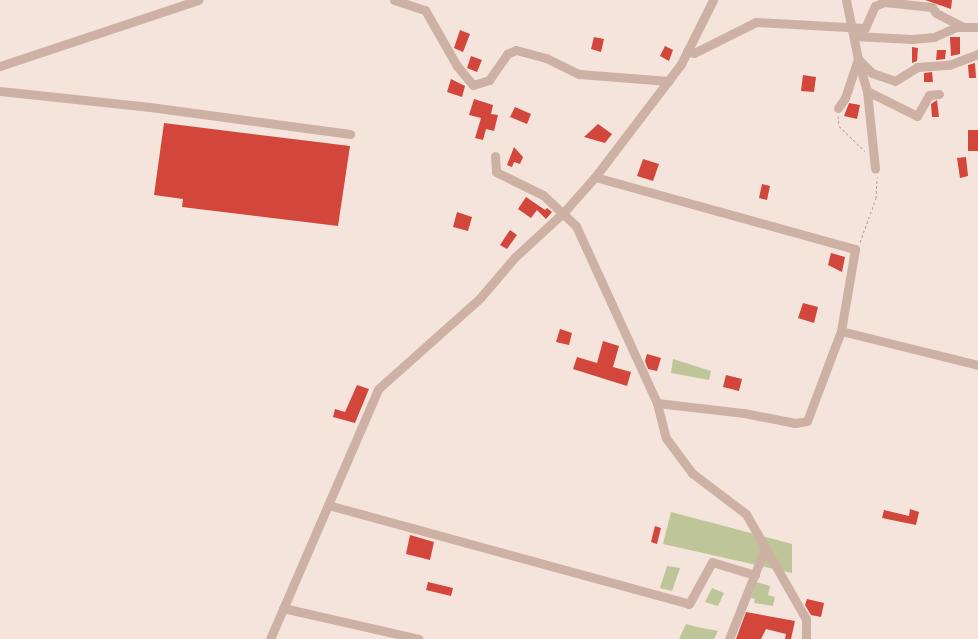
<!DOCTYPE html>
<html>
<head>
<meta charset="utf-8">
<style>
	body { margin:0 }
	#map { position:relative; width:978px; height:639px; overflow:hidden; background:#f5e4db; font-family:Mulish,sans-serif }
	div>[style] { position:absolute }
	.green>* { inset:0; background:#bec599 }
	.building>* { inset:0; background:#d3463b }
	.path>* { height:1px; margin-top:-0.5px; transform-origin:0; background:repeating-linear-gradient(90deg,#ba9b8f 0 2.5px,transparent 0 5px) }
	.minor>* { height:9px; margin:-4.5px; padding:0 4.5px; transform-origin:4.5px; border-radius:4.5px; background:#ceb1a5 }
	span { translate:-50% -50%; white-space:nowrap; text-align:center; line-height:1.15; -webkit-text-stroke:5px #fbefe8; paint-order:stroke }
</style>
</head>
<body>
<div id="map">
	<div class="green">
		<i style="clip-path:polygon(673px 359px,711px 371px,709px 380px,671px 373px)"></i>
		<i style="clip-path:polygon(671px 512px,792px 544px,792px 573px,663px 544px)"></i>
		<i style="clip-path:polygon(667px 566px,680px 568px,672px 591px,660px 588px)"></i>
		<i style="clip-path:polygon(756px 582px,770px 586px,768px 595px,775px 597px,773px 606px,754px 603px,755px 599px,751px 598px)"></i>
		<i style="clip-path:polygon(712px 588px,724px 593px,718px 606px,705px 602px)"></i>
		<i style="clip-path:polygon(686px 624px,697px 627px,718px 631px,714px 639px,679px 639px)"></i>
	</div>
	<div class="building">
		<i style="clip-path:polygon(925px 0,952px 0,951px 9px)"></i>
		<i style="clip-path:polygon(460px 30px,470px 34px,463px 52px,454px 48px)"></i>
		<i style="clip-path:polygon(594px 37px,604px 39px,601px 52px,591px 49px)"></i>
		<i style="clip-path:polygon(950px 37px,960px 37px,960px 54px,951px 56px)"></i>
		<i style="clip-path:polygon(665px 46px,673px 50px,669px 61px,660px 56px)"></i>
		<i style="clip-path:polygon(912px 47px,918px 48px,917px 61px,912px 63px)"></i>
		<i style="clip-path:polygon(937px 50px,946px 50px,945px 59px,936px 60px)"></i>
		<i style="clip-path:polygon(471px 56px,482px 60px,477px 72px,467px 68px)"></i>
		<i style="clip-path:polygon(975px 63px,976px 78px,969px 78px,968px 65px)"></i>
		<i style="clip-path:polygon(932px 72px,933px 82px,924px 82px,924px 73px)"></i>
		<i style="clip-path:polygon(803px 75px,816px 77px,814px 92px,801px 91px)"></i>
		<i style="clip-path:polygon(451px 79px,465px 86px,462px 97px,447px 92px)"></i>
		<i style="clip-path:polygon(474px 99px,493px 105px,491px 114px,498px 115px,494px 131px,486px 129px,483px 140px,475px 138px,481px 118px,469px 115px)"></i>
		<i style="clip-path:polygon(937px 100px,939px 117px,932px 117px,931px 104px)"></i>
		<i style="clip-path:polygon(849px 103px,860px 105px,857px 119px,844px 116px)"></i>
		<i style="clip-path:polygon(515px 107px,531px 114px,527px 124px,510px 117px)"></i>
		<i style="clip-path:polygon(164px 123px,350px 146px,338px 226px,182px 207px,183px 199px,154px 195px)"></i>
		<i style="clip-path:polygon(598px 124px,612px 134px,605px 143px,584px 137px)"></i>
		<i style="clip-path:polygon(968px 130px,978px 130px,978px 151px,968px 151px)"></i>
		<i style="clip-path:polygon(514px 147px,523px 157px,520px 164px,514px 162px,512px 167px,507px 165px)"></i>
		<i style="clip-path:polygon(966px 157px,968px 176px,960px 178px,957px 158px)"></i>
		<i style="clip-path:polygon(643px 159px,659px 164px,653px 181px,637px 176px)"></i>
		<i style="clip-path:polygon(762px 184px,770px 186px,767px 200px,759px 198px)"></i>
		<i style="clip-path:polygon(526px 197px,545px 210px,547px 208px,552px 212px,546px 219px,537px 210px,531px 218px,518px 209px)"></i>
		<i style="clip-path:polygon(457px 212px,472px 217px,468px 231px,453px 227px)"></i>
		<i style="clip-path:polygon(510px 230px,517px 235px,507px 249px,500px 245px)"></i>
		<i style="clip-path:polygon(831px 253px,845px 257px,842px 272px,828px 265px)"></i>
		<i style="clip-path:polygon(803px 303px,818px 307px,814px 323px,798px 318px)"></i>
		<i style="clip-path:polygon(560px 329px,572px 333px,569px 345px,556px 342px)"></i>
		<i style="clip-path:polygon(603px 341px,619px 346px,613px 367px,631px 372px,627px 386px,573px 369px,577px 357px,597px 363px)"></i>
		<i style="clip-path:polygon(647px 354px,661px 358px,657px 371px,648px 369px,645px 361px)"></i>
		<i style="clip-path:polygon(726px 375px,742px 379px,739px 391px,723px 387px)"></i>
		<i style="clip-path:polygon(357px 385px,369px 389px,355px 423px,333px 417px,335px 409px,345px 412px)"></i>
		<i style="clip-path:polygon(910px 509px,919px 512px,916px 525px,882px 518px,884px 510px,909px 516px)"></i>
		<i style="clip-path:polygon(655px 526px,661px 528px,657px 544px,651px 542px)"></i>
		<i style="clip-path:polygon(410px 535px,434px 542px,430px 560px,406px 554px)"></i>
		<i style="clip-path:polygon(428px 582px,453px 588px,451px 596px,426px 590px)"></i>
		<i style="clip-path:polygon(807px 599px,824px 603px,821px 617px,811px 615px,805px 605px)"></i>
		<i style="clip-path:polygon(746px 612px,795px 621px,791px 639px,785px 639px,786px 634px,766px 629px,761px 639px,736px 639px)"></i>
	</div>
	<div class="path">
		<i style="left:838px;top:116px;width:10px;rotate:84deg"></i>
		<i style="left:839px;top:126px;width:36px;rotate:44deg"></i>
		<i style="left:860px;top:242px;width:47px;rotate:-70deg"></i>
		<i style="left:876px;top:198px;width:21px;rotate:-87deg"></i>
	</div>
	<div class="minor">
		<i style="left:394px;top:0;width:33px;rotate:18deg"></i>
		<i style="left:425px;top:10px;width:64px;rotate:60.3deg"></i>
		<i style="left:457px;top:66px;width:25px;rotate:50deg"></i>
		<i style="left:473px;top:85px;width:17px;rotate:-17deg"></i>
		<i style="left:489px;top:80px;width:32px;rotate:-55deg"></i>
		<i style="left:507px;top:54px;width:10px;rotate:-24deg"></i>
		<i style="left:516px;top:50px;width:31px;rotate:15deg"></i>
		<i style="left:546px;top:58px;width:37px;rotate:26deg"></i>
		<i style="left:579px;top:74px;width:90px;rotate:4.4deg"></i>
		<i style="left:854px;top:36px;width:58px;rotate:3deg"></i>
		<i style="left:912px;top:39px;width:22px;rotate:-5deg"></i>
		<i style="left:934px;top:37px;width:24px;rotate:-24deg"></i>
		<i style="left:956px;top:27px;width:22px"></i>
		<i style="left:687px;top:51px;width:7px;rotate:16deg"></i>
		<i style="left:694px;top:53px;width:69px;rotate:-26.6deg"></i>
		<i style="left:756px;top:22px;width:109px;rotate:3.2deg"></i>
		<i style="left:865px;top:28px;width:24px;rotate:-66deg"></i>
		<i style="left:875px;top:6px;width:10px;rotate:-24deg"></i>
		<i style="left:884px;top:2px;width:48px;rotate:5.9deg"></i>
		<i style="left:932px;top:7px;width:7px;rotate:56deg"></i>
		<i style="left:936px;top:13px;width:29px;rotate:27deg"></i>
		<i style="left:858px;top:59px;width:20px;rotate:45deg"></i>
		<i style="left:872px;top:73px;width:24px;rotate:19deg"></i>
		<i style="left:895px;top:81px;width:26px;rotate:-32deg"></i>
		<i style="left:917px;top:67px;width:32px;rotate:-4deg"></i>
		<i style="left:949px;top:65px;width:31px;rotate:-21deg"></i>
		<i style="left:858px;top:60px;width:32px;rotate:74deg"></i>
		<i style="left:867px;top:91px;width:78px;rotate:84.1deg"></i>
		<i style="left:0;top:66px;width:209px;rotate:-18.4deg"></i>
		<i style="left:0;top:91px;width:151px;rotate:6.1deg"></i>
		<i style="left:150px;top:107px;width:202px;rotate:7.7deg"></i>
		<i style="left:867px;top:91px;width:56px;rotate:26.6deg"></i>
		<i style="left:917px;top:116px;width:24px;rotate:-60deg"></i>
		<i style="left:929px;top:95px;width:10px;rotate:-6deg"></i>
		<i style="left:838px;top:108px;width:12px;rotate:-55deg"></i>
		<i style="left:845px;top:98px;width:41px;rotate:-71.6deg"></i>
		<i style="left:858px;top:59px;width:60px;rotate:-101.5deg"></i>
		<i style="left:495px;top:156px;width:16px;rotate:86deg"></i>
		<i style="left:496px;top:172px;width:52px;rotate:26.1deg"></i>
		<i style="left:543px;top:195px;width:45px;rotate:43.2deg"></i>
		<i style="left:576px;top:226px;width:195px;rotate:65.4deg"></i>
		<i style="left:657px;top:403px;width:36px;rotate:76deg"></i>
		<i style="left:666px;top:438px;width:44px;rotate:53.4deg"></i>
		<i style="left:692px;top:473px;width:68px;rotate:37.2deg"></i>
		<i style="left:746px;top:514px;width:121px;rotate:60.3deg"></i>
		<i style="left:806px;top:619px;width:20px;rotate:90deg"></i>
		<i style="left:595px;top:177px;width:270px;rotate:15.5deg"></i>
		<i style="left:855px;top:249px;width:83px;rotate:99.7deg"></i>
		<i style="left:841px;top:331px;width:141px;rotate:13.9deg"></i>
		<i style="left:657px;top:403px;width:88px;rotate:6.6deg"></i>
		<i style="left:744px;top:413px;width:52px;rotate:11.1deg"></i>
		<i style="left:795px;top:423px;width:12px;rotate:-9deg"></i>
		<i style="left:807px;top:421px;width:96px;rotate:-69.3deg"></i>
		<i style="left:328px;top:505px;width:374px;rotate:15.3deg"></i>
		<i style="left:689px;top:604px;width:48px;rotate:-61.3deg"></i>
		<i style="left:712px;top:562px;width:45px;rotate:16.8deg"></i>
		<i style="left:283px;top:608px;width:139px;rotate:12.8deg"></i>
		<i style="left:270px;top:639px;width:272px;rotate:-66.6deg"></i>
		<i style="left:378px;top:389px;width:137px;rotate:-41.7deg"></i>
		<i style="left:480px;top:298px;width:54px;rotate:-49.5deg"></i>
		<i style="left:515px;top:257px;width:67px;rotate:-42.6deg"></i>
		<i style="left:564px;top:212px;width:47px;rotate:-48.5deg"></i>
		<i style="left:595px;top:177px;width:142px;rotate:-52.7deg"></i>
		<i style="left:681px;top:64px;width:72px;rotate:-63.4deg"></i>
		<i style="left:729px;top:639px;width:98px;rotate:-68.4deg"></i>
	</div>
</div>
</body>
</html>
